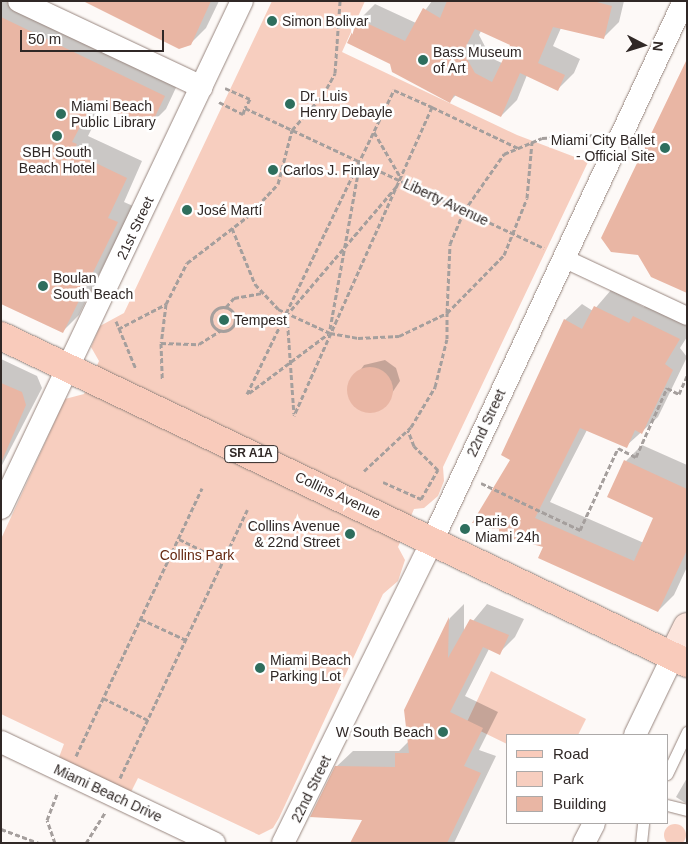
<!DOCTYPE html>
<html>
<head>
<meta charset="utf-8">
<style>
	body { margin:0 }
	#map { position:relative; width:688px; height:844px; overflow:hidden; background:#fdf9f7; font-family:Arial,sans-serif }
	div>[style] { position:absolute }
	.green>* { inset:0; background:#f7cebf }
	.round { border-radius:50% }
	.shadow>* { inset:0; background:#0003 }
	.building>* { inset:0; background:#e9b6a4 }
	.path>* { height:3px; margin-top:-1.5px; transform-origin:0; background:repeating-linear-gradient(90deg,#a59f9d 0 5px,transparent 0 7.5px) }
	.path>.ring { margin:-1.5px; padding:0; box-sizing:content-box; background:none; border:3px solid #a59f9d; border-radius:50% }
	.roads { filter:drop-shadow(0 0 1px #98867f) drop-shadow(0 0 1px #98867f) }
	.service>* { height:11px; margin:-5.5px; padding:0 5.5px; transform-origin:5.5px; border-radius:5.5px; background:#fff }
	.pedestrian>* { height:18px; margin:-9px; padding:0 9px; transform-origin:9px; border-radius:9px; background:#fff }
	.minor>* { height:22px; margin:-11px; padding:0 11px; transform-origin:11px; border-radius:11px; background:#fff }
	.secondary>* { height:28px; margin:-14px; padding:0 14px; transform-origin:14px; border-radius:14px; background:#fce5dd }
	.primary>* { height:28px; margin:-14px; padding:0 14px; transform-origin:14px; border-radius:14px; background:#f9cbbb }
	.dots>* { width:14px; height:14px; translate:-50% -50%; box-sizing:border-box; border:2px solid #fff; border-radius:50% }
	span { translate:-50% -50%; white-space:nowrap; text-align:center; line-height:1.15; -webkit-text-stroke:5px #fff; paint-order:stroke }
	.shield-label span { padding:1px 4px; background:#fff; border:1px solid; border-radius:4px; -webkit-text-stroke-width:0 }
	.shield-label { font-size:12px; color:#302826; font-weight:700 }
	.poi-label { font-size:14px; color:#302826 }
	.left { translate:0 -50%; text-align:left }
	.right { translate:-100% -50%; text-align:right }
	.street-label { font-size:14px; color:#302826 }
	.park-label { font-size:14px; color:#652810 }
	.frame { position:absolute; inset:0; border:2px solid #302826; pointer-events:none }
	.legend { position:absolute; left:506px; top:734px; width:162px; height:90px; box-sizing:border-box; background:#fff; border:1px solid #aca9a8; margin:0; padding:6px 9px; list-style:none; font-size:15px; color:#302826 }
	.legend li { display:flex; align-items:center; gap:10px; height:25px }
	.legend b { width:25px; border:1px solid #aca9a8 }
	.north { position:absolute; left:618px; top:20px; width:50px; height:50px; -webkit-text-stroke:4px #fff; paint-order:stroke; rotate:95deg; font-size:14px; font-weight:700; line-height:20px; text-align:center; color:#302826 }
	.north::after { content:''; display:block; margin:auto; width:18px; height:22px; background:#302826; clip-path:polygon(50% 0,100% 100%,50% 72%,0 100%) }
	.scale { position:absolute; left:20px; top:30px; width:144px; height:22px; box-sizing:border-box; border:2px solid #302826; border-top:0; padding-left:6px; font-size:15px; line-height:18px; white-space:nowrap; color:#302826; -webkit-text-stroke:4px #fff; paint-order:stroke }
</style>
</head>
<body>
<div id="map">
	<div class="green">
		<i style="clip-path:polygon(272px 1px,365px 1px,342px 52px,517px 135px,588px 162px,443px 467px,444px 481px,438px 496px,424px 508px,414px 509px,398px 547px,405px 560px,398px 581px,383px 594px,279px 818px,273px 828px,259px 835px,138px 778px,130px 794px,58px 760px,64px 744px,1px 714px,1px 539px,65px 399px,84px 394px,99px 361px,91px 347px,100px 326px,124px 313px)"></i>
		<i style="clip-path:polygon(491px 671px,586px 719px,578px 735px,507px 735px,507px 744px,466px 724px)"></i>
		<i class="round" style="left:664px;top:824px;width:22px;height:22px"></i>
	</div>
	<div class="shadow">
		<i style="clip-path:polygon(1px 1px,12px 1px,180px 79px,166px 109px,150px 125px,102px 105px,87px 126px,92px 128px,88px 136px,142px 161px,124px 202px,133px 206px,79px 315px,63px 331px,1px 303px)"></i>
		<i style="clip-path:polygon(84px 1px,219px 1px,206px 28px,190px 44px)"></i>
		<i style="clip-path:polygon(evenodd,432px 1px,624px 1px,619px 22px,603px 38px,561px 28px,553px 46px,580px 59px,574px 73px,558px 89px,527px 75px,517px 100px,501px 116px,456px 95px,450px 101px,391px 63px,359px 20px,375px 4px,416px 23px,432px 1px,481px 31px,511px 44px,502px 63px,491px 58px,479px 35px,481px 31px)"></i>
		<i style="clip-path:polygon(611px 290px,644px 307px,650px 300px,687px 319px,687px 337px,680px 348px,687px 357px,658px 417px,626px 446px,587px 430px,550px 502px,644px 543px,655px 518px,626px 461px,642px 445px,687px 465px,687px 567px,674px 595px,658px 611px,545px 546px,511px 459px,565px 320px,582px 304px,593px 311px)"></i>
		<i style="clip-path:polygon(1px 359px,37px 376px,42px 388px,1px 467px)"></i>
		<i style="clip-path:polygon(385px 360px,396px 368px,400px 381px,382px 408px,368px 411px,351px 400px,349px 386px,364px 365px)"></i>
		<i style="clip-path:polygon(464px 604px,464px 632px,487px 604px,524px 619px,515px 637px,499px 653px,489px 649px,465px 696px,498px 712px,479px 750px,496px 756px,454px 843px,352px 843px,364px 819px,336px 767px,353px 751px,399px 751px,409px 741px,405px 710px,450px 618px)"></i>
		<i style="clip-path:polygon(687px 778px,687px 804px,676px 797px)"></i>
	</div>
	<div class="building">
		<i style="clip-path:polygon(83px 1px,211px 1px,191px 45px,179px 49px)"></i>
		<i style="clip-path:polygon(evenodd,447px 1px,593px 1px,612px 6px,604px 39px,553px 27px,538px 63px,565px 75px,558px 91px,520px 73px,501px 117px,454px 95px,450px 103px,392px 72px,390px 64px,347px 43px,358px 19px,405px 41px,423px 8px,440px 18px,447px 1px,475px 29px,510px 45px,492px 82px,475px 73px,463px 52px,475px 29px)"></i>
		<i style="clip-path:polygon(1px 17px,165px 96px,150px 127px,102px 107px,89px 110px,72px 142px,77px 144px,73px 152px,127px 178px,108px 218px,118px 222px,63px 333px,1px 304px)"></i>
		<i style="clip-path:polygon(687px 59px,687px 293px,651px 277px,638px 255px,611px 252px,601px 238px)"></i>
		<i style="clip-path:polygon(594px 306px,629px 323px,633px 316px,680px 339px,665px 364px,673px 370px,642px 434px,635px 430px,627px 448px,580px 428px,535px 518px,634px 561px,653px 518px,607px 497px,624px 460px,687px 489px,687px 550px,658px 612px,538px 558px,543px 547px,499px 535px,499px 529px,489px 529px,489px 523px,472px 523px,510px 460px,501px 455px,564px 319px,582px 329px)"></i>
		<i class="round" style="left:347px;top:367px;width:46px;height:46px"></i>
		<i style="clip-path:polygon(1px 383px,22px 392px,26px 405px,1px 463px)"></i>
		<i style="clip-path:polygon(449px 617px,448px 658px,470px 619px,509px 635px,500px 655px,483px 647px,450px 712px,483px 728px,464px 766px,481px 773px,447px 843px,350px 843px,362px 820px,310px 817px,335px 766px,395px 767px,395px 753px,409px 753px,404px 710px)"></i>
	</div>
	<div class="path">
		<i style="left:225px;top:88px;width:27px;rotate:24deg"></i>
		<i style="left:250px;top:99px;width:10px;rotate:119deg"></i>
		<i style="left:245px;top:108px;width:330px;rotate:25.1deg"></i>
		<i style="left:219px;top:102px;width:27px;rotate:27deg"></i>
		<i style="left:243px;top:114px;width:6px;rotate:-72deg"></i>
		<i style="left:432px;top:107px;width:95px;rotate:25.5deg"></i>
		<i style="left:374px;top:132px;width:53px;rotate:59.6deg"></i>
		<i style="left:232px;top:228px;width:61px;rotate:67.7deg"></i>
		<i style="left:255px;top:284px;width:34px;rotate:47deg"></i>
		<i style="left:278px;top:309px;width:57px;rotate:24.8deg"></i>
		<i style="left:330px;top:333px;width:28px;rotate:10deg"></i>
		<i style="left:358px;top:338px;width:41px;rotate:-2.8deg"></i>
		<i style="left:399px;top:336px;width:53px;rotate:-25.6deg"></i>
		<i style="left:447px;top:313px;width:69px;rotate:-87.5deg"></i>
		<i style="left:450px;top:244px;width:36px;rotate:-67deg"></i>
		<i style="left:464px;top:211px;width:70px;rotate:-54.9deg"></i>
		<i style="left:504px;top:154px;width:41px;rotate:-22.8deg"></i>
		<i style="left:542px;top:138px;width:56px;rotate:-3.1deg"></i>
		<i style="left:166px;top:304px;width:39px;rotate:97deg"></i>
		<i style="left:161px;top:343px;width:38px;rotate:2deg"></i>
		<i style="left:199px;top:344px;width:25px;rotate:-32deg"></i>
		<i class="ring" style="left:211px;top:307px;width:21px;height:21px"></i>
		<i style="left:226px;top:307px;width:12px;rotate:-48deg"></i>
		<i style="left:234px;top:298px;width:28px;rotate:-10deg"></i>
		<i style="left:291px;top:310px;width:163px;rotate:-49.5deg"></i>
		<i style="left:287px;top:315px;width:99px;rotate:86deg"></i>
		<i style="left:116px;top:321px;width:52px;rotate:67.4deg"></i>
		<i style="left:118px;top:329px;width:54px;rotate:-27.5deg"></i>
		<i style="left:166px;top:304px;width:46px;rotate:-62.9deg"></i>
		<i style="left:187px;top:263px;width:76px;rotate:-37.5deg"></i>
		<i style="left:247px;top:217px;width:45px;rotate:-46.8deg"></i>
		<i style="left:278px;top:184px;width:56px;rotate:-75.5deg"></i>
		<i style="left:292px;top:130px;width:47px;rotate:-48.5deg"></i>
		<i style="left:323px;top:95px;width:25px;rotate:-61deg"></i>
		<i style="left:335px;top:73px;width:72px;rotate:-86deg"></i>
		<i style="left:330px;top:329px;width:164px;rotate:-79.8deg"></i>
		<i style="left:161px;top:343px;width:36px;rotate:88deg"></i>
		<i style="left:249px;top:393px;width:99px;rotate:-36.8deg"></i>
		<i style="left:247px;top:394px;width:338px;rotate:-64.2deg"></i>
		<i style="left:394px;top:90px;width:42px;rotate:24.1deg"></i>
		<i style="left:432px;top:107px;width:338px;rotate:114.1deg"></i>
		<i style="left:364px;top:471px;width:64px;rotate:-43.1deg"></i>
		<i style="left:411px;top:427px;width:47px;rotate:-59deg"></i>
		<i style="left:435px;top:387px;width:49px;rotate:-76deg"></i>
		<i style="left:447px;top:339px;width:26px;rotate:-90deg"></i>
		<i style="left:447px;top:313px;width:81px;rotate:-45.5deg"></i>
		<i style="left:504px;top:255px;width:61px;rotate:-68deg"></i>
		<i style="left:527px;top:198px;width:56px;rotate:-84.9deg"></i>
		<i style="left:383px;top:482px;width:42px;rotate:24.1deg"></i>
		<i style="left:421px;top:499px;width:34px;rotate:-60deg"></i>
		<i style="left:438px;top:470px;width:34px;rotate:-135deg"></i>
		<i style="left:414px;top:446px;width:17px;rotate:-111deg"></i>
		<i style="left:481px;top:483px;width:110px;rotate:25.4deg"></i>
		<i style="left:580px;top:530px;width:90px;rotate:-65.1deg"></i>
		<i style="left:618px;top:448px;width:20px;rotate:27deg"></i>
		<i style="left:636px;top:457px;width:76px;rotate:-65.8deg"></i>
		<i style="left:667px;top:388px;width:13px;rotate:27deg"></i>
		<i style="left:679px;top:394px;width:20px;rotate:-66deg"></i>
		<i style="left:179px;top:539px;width:50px;rotate:26.1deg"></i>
		<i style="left:141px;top:619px;width:50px;rotate:25deg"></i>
		<i style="left:103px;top:698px;width:50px;rotate:26.1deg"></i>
		<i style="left:76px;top:756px;width:296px;rotate:-64.8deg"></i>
		<i style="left:120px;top:778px;width:297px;rotate:-64.6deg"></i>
		<i style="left:1px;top:829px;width:40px;rotate:20.2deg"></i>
		<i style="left:55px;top:843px;width:24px;rotate:-109deg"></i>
		<i style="left:47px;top:820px;width:30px;rotate:-69deg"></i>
		<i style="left:86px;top:843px;width:36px;rotate:-58deg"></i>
	</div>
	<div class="roads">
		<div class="service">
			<i style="left:667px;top:774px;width:47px;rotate:-64.5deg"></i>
			<i style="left:667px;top:805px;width:21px;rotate:14deg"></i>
			<i style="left:641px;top:843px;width:20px;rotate:-84deg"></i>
		</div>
		<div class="pedestrian">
			<i style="left:563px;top:258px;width:137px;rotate:25.1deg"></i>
		</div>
		<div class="minor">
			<i style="left:19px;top:1px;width:202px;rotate:25.2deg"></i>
			<i style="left:1px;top:508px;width:561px;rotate:-64.58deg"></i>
			<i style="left:635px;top:735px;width:90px;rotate:-64.3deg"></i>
			<i style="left:1px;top:742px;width:236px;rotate:25.4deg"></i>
			<i style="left:283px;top:843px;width:339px;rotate:-63.7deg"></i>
			<i style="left:433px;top:539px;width:594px;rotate:-64.99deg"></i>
			<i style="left:584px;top:843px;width:22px;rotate:-63deg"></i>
		</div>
		<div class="secondary">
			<i style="left:674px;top:654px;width:30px;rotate:-64deg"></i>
		</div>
		<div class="primary">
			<i style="left:1px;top:336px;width:760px;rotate:25.49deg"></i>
		</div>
	</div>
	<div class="dots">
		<i style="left:272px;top:21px;background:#2e6e5d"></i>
		<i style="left:423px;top:60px;background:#2e6e5d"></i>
		<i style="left:290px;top:104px;background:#2e6e5d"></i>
		<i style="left:61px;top:114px;background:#2e6e5d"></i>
		<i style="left:57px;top:136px;background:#2e6e5d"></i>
		<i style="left:665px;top:148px;background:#2e6e5d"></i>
		<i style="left:273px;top:170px;background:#2e6e5d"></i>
		<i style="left:187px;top:210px;background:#2e6e5d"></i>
		<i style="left:43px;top:286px;background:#2e6e5d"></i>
		<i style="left:224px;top:320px;background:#2e6e5d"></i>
		<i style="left:465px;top:529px;background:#2e6e5d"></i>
		<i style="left:350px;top:534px;background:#2e6e5d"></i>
		<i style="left:260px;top:668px;background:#2e6e5d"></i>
		<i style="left:443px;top:732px;background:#2e6e5d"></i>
	</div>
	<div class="shield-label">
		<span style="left:251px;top:454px">SR A1A</span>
	</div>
	<div class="poi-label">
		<span class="left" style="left:282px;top:21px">Simon Bolivar</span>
		<span class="left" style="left:433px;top:60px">Bass Museum<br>of Art</span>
		<span class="left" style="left:300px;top:104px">Dr. Luis<br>Henry Debayle</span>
		<span class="left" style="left:71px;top:114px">Miami Beach<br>Public Library</span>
		<span class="right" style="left:655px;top:148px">Miami City Ballet<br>- Official Site</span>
		<span style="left:57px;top:160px">SBH South<br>Beach Hotel</span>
		<span class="left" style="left:283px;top:170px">Carlos J. Finlay</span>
		<span class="left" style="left:197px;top:210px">José Martí</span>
		<span class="left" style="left:53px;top:286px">Boulan<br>South Beach</span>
		<span class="left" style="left:234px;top:320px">Tempest</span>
		<span class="left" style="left:475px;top:529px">Paris 6<br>Miami 24h</span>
		<span class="right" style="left:340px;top:534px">Collins Avenue<br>&amp; 22nd Street</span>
		<span class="left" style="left:270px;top:668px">Miami Beach<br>Parking Lot</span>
		<span class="right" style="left:433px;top:732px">W South Beach</span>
	</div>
	<div class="street-label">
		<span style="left:446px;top:202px;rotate:25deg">Liberty Avenue</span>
		<span style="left:135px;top:228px;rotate:-65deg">21st Street</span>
		<span style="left:486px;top:423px;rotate:-65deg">22nd Street</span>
		<span style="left:338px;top:495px;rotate:25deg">Collins Avenue</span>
		<span style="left:311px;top:789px;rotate:-64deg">22nd Street</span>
		<span style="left:108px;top:793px;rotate:25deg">Miami Beach Drive</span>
	</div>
	<div class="park-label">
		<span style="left:197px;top:555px">Collins Park</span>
	</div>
	<div class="frame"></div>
	<ul class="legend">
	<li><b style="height:6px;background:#f9cbbb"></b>Road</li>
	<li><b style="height:14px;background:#f7cebf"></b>Park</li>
	<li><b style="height:14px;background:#e9b6a4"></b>Building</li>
	</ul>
	<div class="north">N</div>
	<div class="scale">50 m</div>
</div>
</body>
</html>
